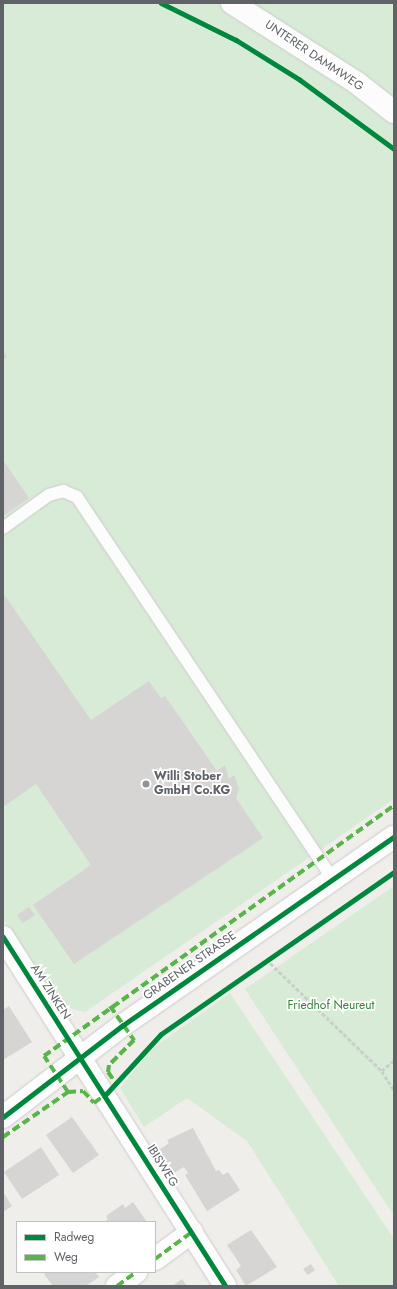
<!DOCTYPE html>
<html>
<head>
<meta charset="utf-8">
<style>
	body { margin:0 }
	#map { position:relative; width:397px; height:1289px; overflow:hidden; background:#efeeea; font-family:Jost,sans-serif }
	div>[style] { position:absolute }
	.green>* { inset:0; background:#d8ebd6 }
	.building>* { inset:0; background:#d6d5d3 }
	.path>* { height:2.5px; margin-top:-1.25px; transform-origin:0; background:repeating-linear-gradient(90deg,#cacfcc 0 4px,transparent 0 6px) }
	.roads { filter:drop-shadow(0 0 1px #cbcccc) drop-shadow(0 0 1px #cbcccc) }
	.service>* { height:12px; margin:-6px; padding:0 6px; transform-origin:6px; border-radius:6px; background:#fdfcfc }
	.minor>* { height:22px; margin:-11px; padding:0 11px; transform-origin:11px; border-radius:11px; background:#fdfcfc }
	.tertiary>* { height:22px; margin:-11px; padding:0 11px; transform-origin:11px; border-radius:11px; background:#fdfcfc }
	.secondary>* { height:22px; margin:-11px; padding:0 11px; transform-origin:11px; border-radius:11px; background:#fdfcfc }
	.quiet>* { height:4px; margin-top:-2px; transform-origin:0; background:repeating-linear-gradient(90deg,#58b549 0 8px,transparent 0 12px) }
	.cycleway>* { height:5px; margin:-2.5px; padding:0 2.5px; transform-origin:2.5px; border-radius:2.5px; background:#00873e }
	.dots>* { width:11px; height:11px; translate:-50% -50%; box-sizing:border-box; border:2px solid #fff; border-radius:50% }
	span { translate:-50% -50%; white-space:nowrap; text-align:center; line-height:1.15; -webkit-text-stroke:3.5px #fff; paint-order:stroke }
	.street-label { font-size:12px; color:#5f6368 }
	.poi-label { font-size:12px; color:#5f6368; font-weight:700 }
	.left { translate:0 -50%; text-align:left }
	.park-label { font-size:12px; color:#348238 }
	.frame { position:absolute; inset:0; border:4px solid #5f6368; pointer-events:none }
	.legend { position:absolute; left:16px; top:1221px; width:140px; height:52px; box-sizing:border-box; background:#fff; border:1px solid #bfc1c3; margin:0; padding:5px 7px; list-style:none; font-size:12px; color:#5f6368 }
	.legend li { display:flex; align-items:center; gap:8px; height:20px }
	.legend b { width:20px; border:1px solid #bfc1c3 }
</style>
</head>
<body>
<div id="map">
	<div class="green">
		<i style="clip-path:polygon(3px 3px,394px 3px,394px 799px,85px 1012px,57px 1005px,3px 919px)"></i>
		<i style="clip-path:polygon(394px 886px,394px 1216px,245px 989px)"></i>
		<i style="clip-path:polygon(230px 993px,394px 1239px,394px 1286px,339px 1286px,247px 1141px,187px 1098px,144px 1127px,120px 1088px,153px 1048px)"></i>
	</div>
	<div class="building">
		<i style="clip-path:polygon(3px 351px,7px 357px,3px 360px)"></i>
		<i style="clip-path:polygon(3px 460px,29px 498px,3px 516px)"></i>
		<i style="clip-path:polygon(3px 593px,91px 720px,149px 681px,161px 698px,165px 696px,217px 771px,225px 765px,229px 779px,234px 775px,239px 789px,236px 798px,263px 838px,74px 964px,33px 905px,91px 865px,36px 784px,3px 807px)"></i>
		<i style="clip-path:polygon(29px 907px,35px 915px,23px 923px,17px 915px)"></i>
		<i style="clip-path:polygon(9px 1006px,32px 1042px,3px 1060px,3px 1010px)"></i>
		<i style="clip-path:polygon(72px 1117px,99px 1155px,73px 1173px,46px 1135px)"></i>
		<i style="clip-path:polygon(193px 1128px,216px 1171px,219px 1170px,223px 1175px,228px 1172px,240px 1190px,207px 1211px,185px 1175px,188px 1173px,184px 1167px,174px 1173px,159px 1150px,169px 1143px,167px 1140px)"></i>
		<i style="clip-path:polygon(41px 1147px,59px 1175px,22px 1199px,4px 1172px)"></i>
		<i style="clip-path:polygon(3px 1192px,12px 1206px,3px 1212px)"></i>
		<i style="clip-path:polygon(133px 1202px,147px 1222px,104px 1222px,108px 1219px,106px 1216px,123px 1204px,125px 1208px)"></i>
		<i style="clip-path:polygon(251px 1230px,277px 1267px,246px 1286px,236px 1270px,241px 1266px,227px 1245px)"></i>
		<i style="clip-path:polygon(311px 1264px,315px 1270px,308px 1275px,303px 1269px)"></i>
		<i style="clip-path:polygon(47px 1272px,95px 1272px,99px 1277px,86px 1286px,53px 1286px,44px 1274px)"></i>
		<i style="clip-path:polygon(182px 1279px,187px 1286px,172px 1286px)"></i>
	</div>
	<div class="path">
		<i style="left:266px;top:959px;width:161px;rotate:44deg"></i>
		<i style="left:394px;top:1061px;width:16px;rotate:140deg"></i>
		<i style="left:382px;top:1071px;width:22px;rotate:58deg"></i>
	</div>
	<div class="roads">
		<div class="service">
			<i style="left:3px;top:528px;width:57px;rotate:-35.7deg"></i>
			<i style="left:49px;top:495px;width:15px;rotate:-16deg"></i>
			<i style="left:63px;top:491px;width:15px;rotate:23deg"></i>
			<i style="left:77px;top:497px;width:460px;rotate:56.2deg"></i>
		</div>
		<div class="minor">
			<i style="left:3px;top:937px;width:414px;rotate:57.5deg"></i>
			<i style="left:155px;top:1259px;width:46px;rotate:-36.1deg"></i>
			<i style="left:117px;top:1286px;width:24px;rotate:-36deg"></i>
		</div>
		<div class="tertiary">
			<i style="left:3px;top:1117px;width:151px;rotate:-37.5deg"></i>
			<i style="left:123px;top:1025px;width:330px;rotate:-34.8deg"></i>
		</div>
		<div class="secondary">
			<i style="left:232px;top:3px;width:148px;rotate:32.6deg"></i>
			<i style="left:357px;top:83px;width:47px;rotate:38.1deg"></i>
		</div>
	</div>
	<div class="quiet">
		<i style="left:110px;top:1006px;width:42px;rotate:54.8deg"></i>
		<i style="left:134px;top:1040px;width:35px;rotate:135deg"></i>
		<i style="left:109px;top:1065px;width:7px;rotate:98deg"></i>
		<i style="left:108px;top:1072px;width:16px;rotate:55deg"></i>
		<i style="left:68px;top:1092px;width:43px;rotate:-123.7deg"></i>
		<i style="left:44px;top:1056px;width:431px;rotate:-35.6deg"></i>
		<i style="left:3px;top:1137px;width:79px;rotate:-34.7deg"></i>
		<i style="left:68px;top:1092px;width:15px;rotate:-4deg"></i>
		<i style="left:83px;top:1091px;width:16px;rotate:47deg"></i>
		<i style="left:94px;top:1103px;width:15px;rotate:-37deg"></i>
		<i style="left:155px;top:1259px;width:46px;rotate:-36.1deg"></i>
		<i style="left:117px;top:1286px;width:24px;rotate:-36deg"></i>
	</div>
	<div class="cycleway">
		<i style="left:161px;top:3px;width:84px;rotate:26.3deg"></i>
		<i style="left:236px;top:40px;width:75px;rotate:32deg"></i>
		<i style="left:300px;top:80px;width:117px;rotate:36.3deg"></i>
		<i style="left:3px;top:937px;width:414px;rotate:57.5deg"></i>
		<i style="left:106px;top:1094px;width:81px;rotate:-47.5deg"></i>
		<i style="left:161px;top:1034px;width:284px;rotate:-34.8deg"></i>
		<i style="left:3px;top:1117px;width:151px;rotate:-37.5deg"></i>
		<i style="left:123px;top:1025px;width:330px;rotate:-34.8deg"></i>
	</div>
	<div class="dots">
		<i style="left:146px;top:784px;background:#919496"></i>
	</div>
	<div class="street-label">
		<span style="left:314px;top:56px;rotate:34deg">UNTERER DAMMWEG</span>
		<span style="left:190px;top:966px;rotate:-35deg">GRABENER STRASSE</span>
		<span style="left:50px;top:992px;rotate:57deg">AM ZINKEN</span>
		<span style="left:162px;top:1166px;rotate:58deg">IBISWEG</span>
	</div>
	<div class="poi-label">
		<span class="left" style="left:154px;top:784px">Willi Stober<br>GmbH Co.KG</span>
	</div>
	<div class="park-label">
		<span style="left:331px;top:1006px">Friedhof Neureut</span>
	</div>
	<div class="frame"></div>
	<ul class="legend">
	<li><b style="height:5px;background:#00873e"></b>Radweg</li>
	<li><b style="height:5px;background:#58b549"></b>Weg</li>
	</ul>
</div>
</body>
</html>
